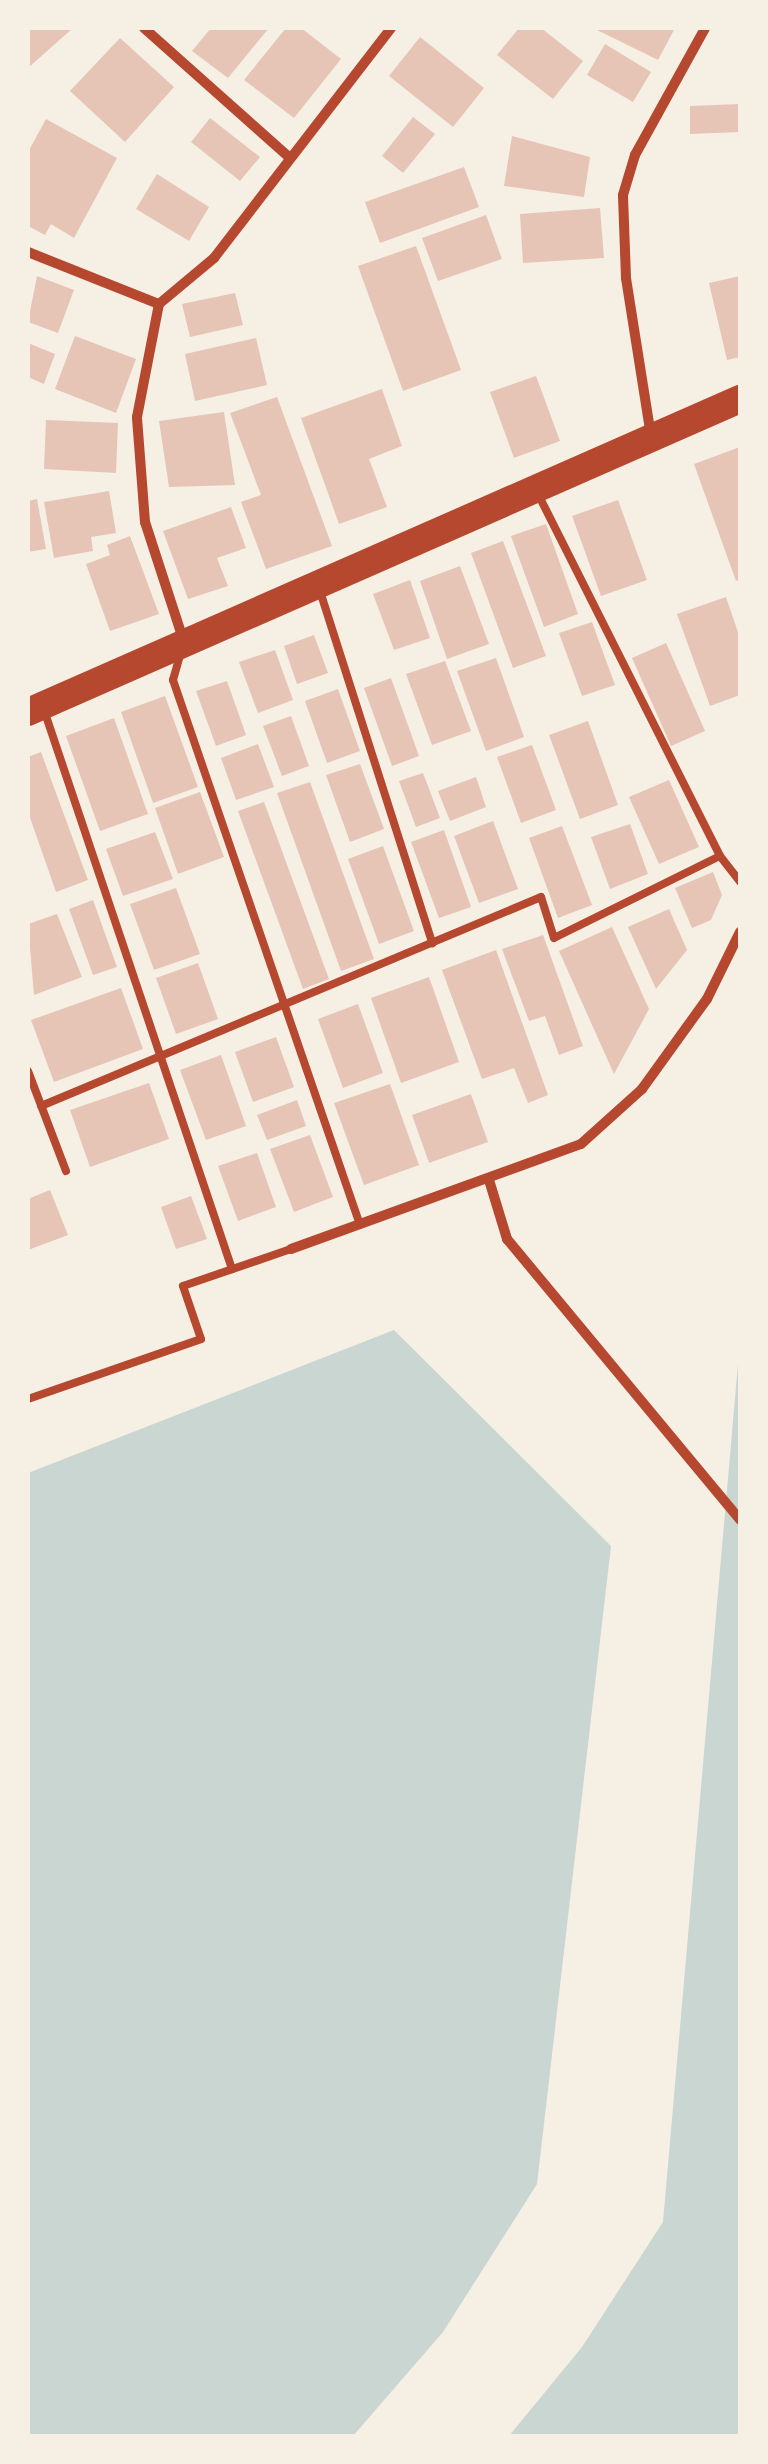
<!DOCTYPE html>
<html>
<head>
<meta charset="utf-8">
<style>
	body { margin:0 }
	#map { position:relative; width:768px; height:2464px; overflow:hidden; background:#f6efe4; font-family:Quicksand,sans-serif }
	div>[style] { position:absolute }
	.water>* { inset:0; background:#c9d6d2 }
	.building>* { inset:0; background:#e6c5b7 }
	.service>* { height:8px; margin:-4px; padding:0 4px; transform-origin:4px; border-radius:4px; background:#b5482f }
	.minor>* { height:10px; margin:-5px; padding:0 5px; transform-origin:5px; border-radius:5px; background:#b5482f }
	.trunk>* { height:28px; margin:-14px; padding:0 14px; transform-origin:14px; border-radius:14px; background:#b5482f }
	span { translate:-50% -50%; white-space:nowrap; text-align:center; line-height:1.15; -webkit-text-stroke:8px #f6efe4; paint-order:stroke }
	.frame { position:absolute; inset:0; border:30px solid #f6efe4; pointer-events:none }
</style>
</head>
<body>
<div id="map">
	<div class="water">
		<i style="clip-path:polygon(394px 1330px,611px 1546px,537px 2184px,443px 2332px,353px 2436px,28px 2436px,28px 1473px)"></i>
		<i style="clip-path:polygon(740px 1341px,740px 2436px,509px 2436px,582px 2347px,663px 2222px)"></i>
	</div>
	<div class="building">
		<i style="clip-path:polygon(28px 28px,73px 28px,28px 68px)"></i>
		<i style="clip-path:polygon(211px 28px,269px 28px,228px 78px,192px 51px)"></i>
		<i style="clip-path:polygon(286px 28px,301px 28px,341px 59px,294px 118px,244px 80px)"></i>
		<i style="clip-path:polygon(519px 28px,541px 28px,583px 61px,553px 99px,497px 55px)"></i>
		<i style="clip-path:polygon(593px 28px,675px 28px,658px 60px)"></i>
		<i style="clip-path:polygon(420px 37px,484px 88px,453px 127px,389px 76px)"></i>
		<i style="clip-path:polygon(120px 38px,174px 87px,125px 142px,70px 91px)"></i>
		<i style="clip-path:polygon(605px 44px,651px 72px,633px 102px,587px 75px)"></i>
		<i style="clip-path:polygon(740px 104px,740px 132px,690px 134px,690px 106px)"></i>
		<i style="clip-path:polygon(413px 117px,435px 134px,403px 173px,382px 156px)"></i>
		<i style="clip-path:polygon(210px 118px,260px 157px,240px 181px,191px 142px)"></i>
		<i style="clip-path:polygon(46px 119px,117px 158px,74px 238px,51px 224px,45px 235px,28px 226px,28px 152px)"></i>
		<i style="clip-path:polygon(512px 136px,590px 157px,584px 197px,504px 186px)"></i>
		<i style="clip-path:polygon(464px 167px,479px 207px,380px 243px,365px 202px)"></i>
		<i style="clip-path:polygon(157px 174px,209px 207px,189px 241px,136px 209px)"></i>
		<i style="clip-path:polygon(600px 208px,604px 258px,523px 263px,520px 214px)"></i>
		<i style="clip-path:polygon(486px 215px,502px 259px,438px 281px,422px 238px)"></i>
		<i style="clip-path:polygon(416px 246px,461px 370px,403px 391px,358px 266px)"></i>
		<i style="clip-path:polygon(37px 276px,74px 290px,58px 333px,28px 322px)"></i>
		<i style="clip-path:polygon(740px 276px,740px 357px,727px 360px,709px 283px)"></i>
		<i style="clip-path:polygon(235px 293px,243px 325px,190px 337px,182px 304px)"></i>
		<i style="clip-path:polygon(75px 336px,136px 359px,116px 413px,55px 389px)"></i>
		<i style="clip-path:polygon(256px 338px,267px 385px,195px 401px,185px 354px)"></i>
		<i style="clip-path:polygon(28px 343px,55px 354px,44px 384px,28px 377px)"></i>
		<i style="clip-path:polygon(536px 376px,560px 441px,514px 458px,490px 392px)"></i>
		<i style="clip-path:polygon(382px 389px,402px 446px,369px 459px,387px 507px,339px 524px,301px 418px)"></i>
		<i style="clip-path:polygon(277px 397px,332px 546px,266px 569px,241px 502px,261px 495px,230px 413px)"></i>
		<i style="clip-path:polygon(224px 412px,235px 485px,169px 487px,159px 421px)"></i>
		<i style="clip-path:polygon(46px 420px,118px 423px,116px 473px,44px 469px)"></i>
		<i style="clip-path:polygon(740px 447px,740px 579px,736px 581px,694px 464px)"></i>
		<i style="clip-path:polygon(109px 491px,116px 533px,91px 537px,93px 551px,54px 558px,44px 502px)"></i>
		<i style="clip-path:polygon(37px 499px,46px 549px,28px 552px,28px 501px)"></i>
		<i style="clip-path:polygon(618px 500px,647px 580px,601px 596px,572px 516px)"></i>
		<i style="clip-path:polygon(231px 507px,246px 548px,217px 558px,228px 586px,188px 599px,163px 531px)"></i>
		<i style="clip-path:polygon(546px 524px,578px 614px,544px 627px,511px 536px)"></i>
		<i style="clip-path:polygon(130px 536px,159px 614px,110px 631px,86px 564px,110px 555px,107px 545px)"></i>
		<i style="clip-path:polygon(503px 541px,546px 656px,513px 668px,471px 553px)"></i>
		<i style="clip-path:polygon(460px 566px,489px 644px,447px 659px,420px 581px)"></i>
		<i style="clip-path:polygon(410px 580px,430px 638px,394px 650px,373px 594px)"></i>
		<i style="clip-path:polygon(726px 597px,740px 638px,740px 695px,710px 706px,677px 614px)"></i>
		<i style="clip-path:polygon(592px 622px,615px 685px,582px 696px,559px 633px)"></i>
		<i style="clip-path:polygon(314px 635px,328px 673px,297px 684px,284px 646px)"></i>
		<i style="clip-path:polygon(666px 643px,705px 731px,671px 746px,632px 658px)"></i>
		<i style="clip-path:polygon(275px 650px,293px 700px,258px 713px,239px 662px)"></i>
		<i style="clip-path:polygon(496px 658px,524px 737px,486px 751px,457px 671px)"></i>
		<i style="clip-path:polygon(445px 661px,471px 731px,432px 745px,406px 674px)"></i>
		<i style="clip-path:polygon(391px 678px,419px 756px,392px 766px,364px 688px)"></i>
		<i style="clip-path:polygon(227px 681px,246px 735px,216px 746px,196px 691px)"></i>
		<i style="clip-path:polygon(338px 689px,360px 751px,327px 763px,305px 701px)"></i>
		<i style="clip-path:polygon(165px 696px,198px 787px,153px 803px,121px 712px)"></i>
		<i style="clip-path:polygon(291px 716px,309px 766px,282px 776px,263px 726px)"></i>
		<i style="clip-path:polygon(114px 718px,148px 814px,100px 831px,66px 736px)"></i>
		<i style="clip-path:polygon(588px 721px,618px 805px,580px 819px,549px 735px)"></i>
		<i style="clip-path:polygon(258px 744px,274px 787px,236px 800px,221px 758px)"></i>
		<i style="clip-path:polygon(532px 745px,556px 810px,521px 823px,497px 757px)"></i>
		<i style="clip-path:polygon(41px 752px,88px 880px,56px 892px,28px 812px,28px 757px)"></i>
		<i style="clip-path:polygon(360px 764px,384px 829px,350px 842px,326px 775px)"></i>
		<i style="clip-path:polygon(423px 773px,440px 818px,416px 827px,399px 781px)"></i>
		<i style="clip-path:polygon(476px 777px,486px 807px,450px 821px,438px 791px)"></i>
		<i style="clip-path:polygon(669px 780px,699px 847px,659px 864px,629px 797px)"></i>
		<i style="clip-path:polygon(310px 782px,374px 959px,341px 971px,277px 793px)"></i>
		<i style="clip-path:polygon(200px 792px,224px 857px,178px 874px,155px 808px)"></i>
		<i style="clip-path:polygon(264px 802px,329px 979px,303px 989px,238px 811px)"></i>
		<i style="clip-path:polygon(493px 821px,518px 889px,479px 903px,454px 836px)"></i>
		<i style="clip-path:polygon(630px 824px,648px 874px,610px 889px,591px 837px)"></i>
		<i style="clip-path:polygon(562px 826px,592px 905px,558px 918px,529px 838px)"></i>
		<i style="clip-path:polygon(444px 830px,471px 907px,439px 918px,411px 842px)"></i>
		<i style="clip-path:polygon(155px 832px,173px 879px,123px 896px,106px 849px)"></i>
		<i style="clip-path:polygon(383px 846px,414px 931px,379px 944px,348px 859px)"></i>
		<i style="clip-path:polygon(713px 872px,722px 895px,711px 920px,692px 928px,675px 888px)"></i>
		<i style="clip-path:polygon(176px 888px,200px 954px,154px 970px,130px 904px)"></i>
		<i style="clip-path:polygon(93px 900px,117px 967px,93px 975px,69px 909px)"></i>
		<i style="clip-path:polygon(669px 909px,687px 950px,656px 989px,628px 927px)"></i>
		<i style="clip-path:polygon(57px 914px,82px 977px,34px 995px,28px 924px)"></i>
		<i style="clip-path:polygon(612px 927px,649px 1009px,614px 1074px,559px 951px)"></i>
		<i style="clip-path:polygon(543px 935px,583px 1046px,559px 1055px,545px 1016px,529px 1021px,502px 949px)"></i>
		<i style="clip-path:polygon(496px 950px,548px 1095px,528px 1103px,514px 1068px,482px 1079px,442px 970px)"></i>
		<i style="clip-path:polygon(198px 963px,218px 1019px,176px 1034px,156px 978px)"></i>
		<i style="clip-path:polygon(429px 977px,459px 1062px,401px 1083px,371px 998px)"></i>
		<i style="clip-path:polygon(121px 988px,143px 1049px,54px 1082px,31px 1020px)"></i>
		<i style="clip-path:polygon(358px 1004px,383px 1073px,343px 1088px,318px 1019px)"></i>
		<i style="clip-path:polygon(276px 1037px,294px 1087px,253px 1102px,235px 1052px)"></i>
		<i style="clip-path:polygon(221px 1055px,246px 1126px,206px 1140px,180px 1070px)"></i>
		<i style="clip-path:polygon(149px 1083px,169px 1139px,90px 1167px,70px 1110px)"></i>
		<i style="clip-path:polygon(390px 1084px,419px 1165px,364px 1185px,334px 1103px)"></i>
		<i style="clip-path:polygon(471px 1094px,488px 1142px,429px 1163px,412px 1115px)"></i>
		<i style="clip-path:polygon(297px 1100px,306px 1126px,267px 1140px,257px 1115px)"></i>
		<i style="clip-path:polygon(310px 1135px,333px 1197px,294px 1212px,270px 1149px)"></i>
		<i style="clip-path:polygon(257px 1153px,276px 1207px,238px 1221px,218px 1166px)"></i>
		<i style="clip-path:polygon(50px 1190px,68px 1235px,28px 1250px,28px 1199px)"></i>
		<i style="clip-path:polygon(191px 1196px,207px 1239px,176px 1249px,161px 1207px)"></i>
	</div>
	<div class="service">
		<i style="left:537px;top:492px;width:407px;rotate:63.3deg"></i>
		<i style="left:720px;top:856px;width:33px;rotate:52deg"></i>
		<i style="left:319px;top:588px;width:373px;rotate:72.3deg"></i>
		<i style="left:181px;top:652px;width:29px;rotate:106deg"></i>
		<i style="left:173px;top:680px;width:576px;rotate:71.06deg"></i>
		<i style="left:44px;top:710px;width:590px;rotate:71.41deg"></i>
		<i style="left:28px;top:1071px;width:107px;rotate:69.2deg"></i>
		<i style="left:41px;top:1106px;width:542px;rotate:-22.68deg"></i>
		<i style="left:541px;top:897px;width:43px;rotate:72.4deg"></i>
		<i style="left:554px;top:938px;width:185px;rotate:-26.3deg"></i>
		<i style="left:28px;top:1399px;width:183px;rotate:-19.1deg"></i>
		<i style="left:201px;top:1339px;width:56px;rotate:-108.8deg"></i>
		<i style="left:183px;top:1286px;width:114px;rotate:-18.9deg"></i>
	</div>
	<div class="minor">
		<i style="left:144px;top:28px;width:194px;rotate:41.7deg"></i>
		<i style="left:28px;top:252px;width:141px;rotate:21.7deg"></i>
		<i style="left:651px;top:436px;width:160px;rotate:-99deg"></i>
		<i style="left:626px;top:278px;width:83px;rotate:-92.1deg"></i>
		<i style="left:623px;top:195px;width:42px;rotate:-73.3deg"></i>
		<i style="left:635px;top:155px;width:145px;rotate:-61.1deg"></i>
		<i style="left:184px;top:642px;width:126px;rotate:-108deg"></i>
		<i style="left:145px;top:522px;width:105px;rotate:-94.4deg"></i>
		<i style="left:137px;top:417px;width:115px;rotate:-79deg"></i>
		<i style="left:159px;top:304px;width:72px;rotate:-39.9deg"></i>
		<i style="left:214px;top:258px;width:290px;rotate:-52.4deg"></i>
		<i style="left:489px;top:1180px;width:62px;rotate:73deg"></i>
		<i style="left:507px;top:1239px;width:365px;rotate:50.3deg"></i>
		<i style="left:291px;top:1249px;width:308px;rotate:-19.9deg"></i>
		<i style="left:581px;top:1144px;width:82px;rotate:-42deg"></i>
		<i style="left:642px;top:1089px;width:111px;rotate:-54.2deg"></i>
		<i style="left:707px;top:999px;width:75px;rotate:-63.8deg"></i>
	</div>
	<div class="trunk">
		<i style="left:28px;top:712px;width:778px;rotate:-23.73deg"></i>
	</div>
	<div class="frame"></div>
</div>
</body>
</html>
